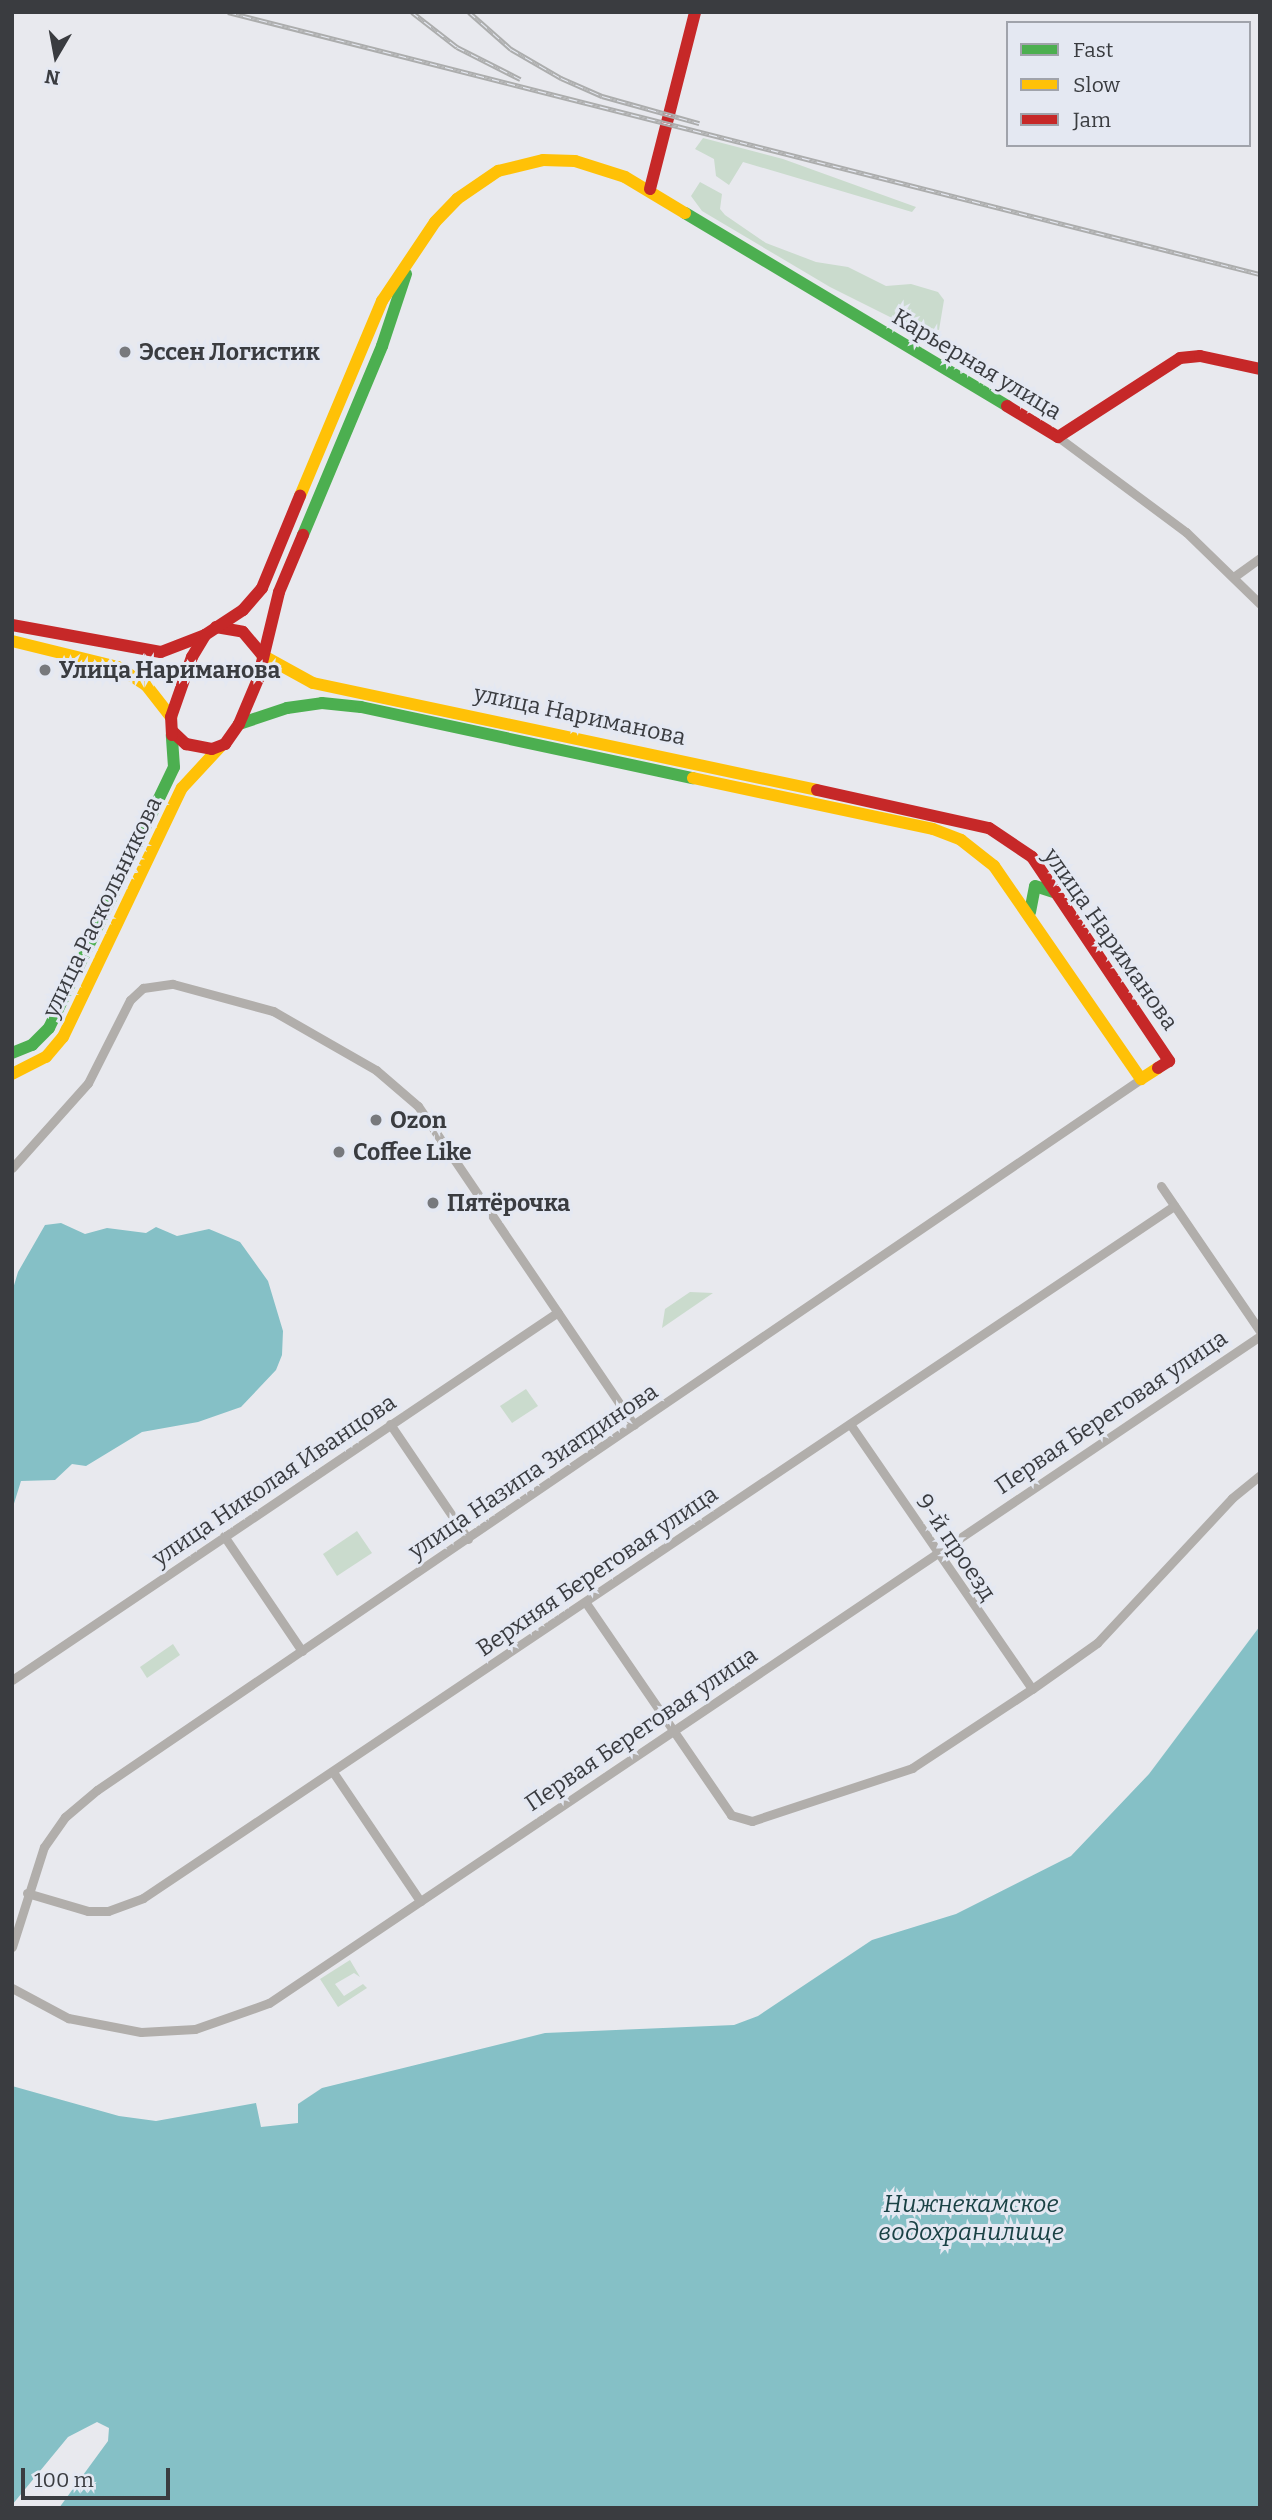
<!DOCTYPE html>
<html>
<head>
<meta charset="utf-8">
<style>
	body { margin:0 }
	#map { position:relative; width:1272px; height:2520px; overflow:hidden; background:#e8e9ee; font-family:Bitter,serif }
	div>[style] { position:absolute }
	.green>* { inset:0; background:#cadbcd }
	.water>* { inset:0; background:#85c0c6 }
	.street>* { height:9px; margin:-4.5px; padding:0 4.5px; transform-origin:4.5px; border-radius:4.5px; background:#b1aeab }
	.fast>* { height:12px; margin:-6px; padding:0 6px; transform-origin:6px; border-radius:6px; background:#4caf50 }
	.slow>* { height:12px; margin:-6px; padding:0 6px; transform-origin:6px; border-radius:6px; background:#ffc107 }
	.jam>* { height:12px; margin:-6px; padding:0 6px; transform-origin:6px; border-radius:6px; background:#c62828 }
	.rail>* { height:5px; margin-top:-2.5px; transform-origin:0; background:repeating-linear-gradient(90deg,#e4e8f2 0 8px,#acadad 0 16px); box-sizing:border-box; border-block:2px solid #acadad }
	.dots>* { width:19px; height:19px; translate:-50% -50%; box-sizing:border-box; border:4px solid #e4e8f2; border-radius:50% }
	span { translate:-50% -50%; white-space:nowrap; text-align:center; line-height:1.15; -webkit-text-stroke:6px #e4e8f2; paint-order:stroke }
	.poi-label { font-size:23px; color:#3a3c40; font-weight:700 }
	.left { translate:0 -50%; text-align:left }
	.street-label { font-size:23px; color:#3a3c40 }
	.water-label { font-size:24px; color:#1a4245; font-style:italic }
	.frame { position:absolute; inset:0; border:14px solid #3a3c40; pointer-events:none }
	.legend { position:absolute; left:1006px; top:21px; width:245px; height:126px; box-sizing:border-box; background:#e4e8f2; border:2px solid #a0a3ab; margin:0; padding:9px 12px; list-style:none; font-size:21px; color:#3a3c40 }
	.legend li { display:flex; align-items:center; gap:14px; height:35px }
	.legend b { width:35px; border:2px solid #a0a3ab }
	.north { position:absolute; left:21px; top:21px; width:70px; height:70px; -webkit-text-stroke:5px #e4e8f2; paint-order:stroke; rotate:190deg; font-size:19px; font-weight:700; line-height:28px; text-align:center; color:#3a3c40 }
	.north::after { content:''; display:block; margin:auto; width:24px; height:32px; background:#3a3c40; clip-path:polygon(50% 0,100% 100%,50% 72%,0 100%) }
	.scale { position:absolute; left:21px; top:2468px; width:149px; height:32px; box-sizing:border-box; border:4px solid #3a3c40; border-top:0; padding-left:9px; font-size:21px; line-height:24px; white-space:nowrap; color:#3a3c40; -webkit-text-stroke:5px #e4e8f2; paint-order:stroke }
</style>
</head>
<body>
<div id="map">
	<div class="green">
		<i style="clip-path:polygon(703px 138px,783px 159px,916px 207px,912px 212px,743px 162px,729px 185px,716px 176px,714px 159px,695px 149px)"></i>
		<i style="clip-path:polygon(700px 182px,722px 194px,720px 209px,725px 215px,766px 243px,816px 262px,848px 267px,886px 286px,911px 284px,938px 292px,944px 300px,939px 330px,896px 320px,830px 287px,702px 211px,691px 196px)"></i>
		<i style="clip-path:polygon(690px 1292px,713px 1293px,662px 1328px,665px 1309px)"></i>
		<i style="clip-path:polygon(526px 1389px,538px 1406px,512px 1423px,500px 1406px)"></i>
		<i style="clip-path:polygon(357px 1531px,372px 1553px,337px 1576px,323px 1554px)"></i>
		<i style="clip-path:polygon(173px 1644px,180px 1655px,147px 1678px,140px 1667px)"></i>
		<i style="clip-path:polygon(350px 1960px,360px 1977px,354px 1973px,335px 1984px,344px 1996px,363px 1984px,367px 1988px,338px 2007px,320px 1979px)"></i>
	</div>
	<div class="water">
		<i style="clip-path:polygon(61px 1223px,85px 1234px,107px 1228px,146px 1233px,156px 1227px,177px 1236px,209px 1229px,240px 1242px,268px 1281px,283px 1331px,282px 1355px,276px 1370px,241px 1407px,198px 1422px,142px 1432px,86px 1466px,72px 1464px,55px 1480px,21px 1481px,12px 1510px,12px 1292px,18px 1272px,45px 1225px)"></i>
		<i style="clip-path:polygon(1260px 1626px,1260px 2508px,59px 2508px,108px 2441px,109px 2428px,97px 2422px,68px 2437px,12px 2505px,12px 2086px,119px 2116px,156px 2121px,256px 2103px,261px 2127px,298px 2123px,298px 2104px,322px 2088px,545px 2033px,734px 2025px,758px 2016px,872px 1940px,956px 1914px,1071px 1856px,1149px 1774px)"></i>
	</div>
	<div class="street">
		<i style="left:1058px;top:437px;width:159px;rotate:36.6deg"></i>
		<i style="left:1186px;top:532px;width:103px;rotate:44.2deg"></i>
		<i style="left:1235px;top:576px;width:31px;rotate:-36deg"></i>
		<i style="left:12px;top:1168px;width:114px;rotate:-48.2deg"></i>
		<i style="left:88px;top:1083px;width:93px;rotate:-63.2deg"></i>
		<i style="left:130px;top:1000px;width:18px;rotate:-43deg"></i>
		<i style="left:143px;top:988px;width:30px;rotate:-8deg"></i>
		<i style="left:173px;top:984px;width:104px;rotate:15.1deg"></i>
		<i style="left:273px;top:1011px;width:119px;rotate:29.8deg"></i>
		<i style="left:376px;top:1070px;width:55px;rotate:40.6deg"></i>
		<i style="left:418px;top:1106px;width:385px;rotate:55.9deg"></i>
		<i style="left:1161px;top:1186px;width:176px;rotate:55.7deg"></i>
		<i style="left:390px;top:1424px;width:139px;rotate:55.9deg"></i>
		<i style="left:850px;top:1424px;width:321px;rotate:55.5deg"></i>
		<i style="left:224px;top:1536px;width:139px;rotate:55.9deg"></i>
		<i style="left:586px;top:1603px;width:257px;rotate:55.6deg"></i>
		<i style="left:731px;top:1815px;width:22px;rotate:16deg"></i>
		<i style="left:752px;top:1821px;width:169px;rotate:-18.3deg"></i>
		<i style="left:912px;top:1768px;width:144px;rotate:-33.4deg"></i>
		<i style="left:1032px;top:1689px;width:80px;rotate:-35.3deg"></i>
		<i style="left:1097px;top:1643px;width:198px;rotate:-47deg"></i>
		<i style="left:1232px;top:1498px;width:36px;rotate:-39deg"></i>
		<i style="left:12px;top:1680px;width:658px;rotate:-33.98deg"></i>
		<i style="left:333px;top:1772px;width:156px;rotate:56deg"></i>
		<i style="left:27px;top:1893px;width:64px;rotate:16.4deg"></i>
		<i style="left:88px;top:1911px;width:20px"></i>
		<i style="left:108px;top:1911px;width:37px;rotate:-20deg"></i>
		<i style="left:143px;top:1898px;width:1242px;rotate:-33.87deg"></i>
		<i style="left:12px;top:1947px;width:105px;rotate:-72.3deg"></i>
		<i style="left:44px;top:1847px;width:37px;rotate:-55deg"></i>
		<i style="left:65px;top:1817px;width:42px;rotate:-40.2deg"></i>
		<i style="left:97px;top:1790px;width:1263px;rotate:-34.26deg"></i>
		<i style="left:12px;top:1988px;width:64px;rotate:28.2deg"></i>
		<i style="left:68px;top:2018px;width:74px;rotate:10.9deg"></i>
		<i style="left:141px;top:2032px;width:54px;rotate:-3.2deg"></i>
		<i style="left:195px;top:2029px;width:78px;rotate:-19.4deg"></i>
		<i style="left:269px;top:2003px;width:1195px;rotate:-33.94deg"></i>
	</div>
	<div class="fast">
		<i style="left:685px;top:213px;width:375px;rotate:30.9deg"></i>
		<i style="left:303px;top:535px;width:205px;rotate:-67.3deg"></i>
		<i style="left:382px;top:346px;width:76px;rotate:-71.6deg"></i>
		<i style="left:239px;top:724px;width:51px;rotate:-18.4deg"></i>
		<i style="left:287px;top:708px;width:35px;rotate:-8deg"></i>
		<i style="left:322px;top:703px;width:39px;rotate:6deg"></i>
		<i style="left:361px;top:707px;width:340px;rotate:12.1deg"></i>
		<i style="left:1030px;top:912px;width:26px;rotate:-79deg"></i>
		<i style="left:1035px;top:886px;width:22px;rotate:18deg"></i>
		<i style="left:12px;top:1053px;width:22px;rotate:-22deg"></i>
		<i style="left:32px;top:1045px;width:24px;rotate:-45deg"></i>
		<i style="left:49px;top:1028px;width:289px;rotate:-64.4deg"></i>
		<i style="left:174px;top:767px;width:32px;rotate:-94deg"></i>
	</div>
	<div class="slow">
		<i style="left:300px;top:496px;width:212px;rotate:-67.2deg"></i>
		<i style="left:382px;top:301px;width:95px;rotate:-56.1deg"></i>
		<i style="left:435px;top:222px;width:32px;rotate:-46deg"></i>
		<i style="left:457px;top:199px;width:50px;rotate:-34.3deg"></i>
		<i style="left:498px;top:171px;width:46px;rotate:-13.7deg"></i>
		<i style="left:543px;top:160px;width:32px;rotate:2deg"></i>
		<i style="left:575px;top:161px;width:52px;rotate:17.7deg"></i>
		<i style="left:625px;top:177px;width:70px;rotate:31deg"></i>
		<i style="left:12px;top:641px;width:109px;rotate:13.8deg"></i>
		<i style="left:118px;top:667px;width:33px;rotate:33deg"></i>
		<i style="left:146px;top:685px;width:41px;rotate:52deg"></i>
		<i style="left:262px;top:655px;width:58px;rotate:28.8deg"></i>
		<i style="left:313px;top:683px;width:515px;rotate:11.99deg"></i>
		<i style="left:693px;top:778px;width:245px;rotate:12deg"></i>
		<i style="left:933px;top:829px;width:30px;rotate:21deg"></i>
		<i style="left:961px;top:840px;width:42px;rotate:38.2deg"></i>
		<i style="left:994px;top:866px;width:259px;rotate:55.4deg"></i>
		<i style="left:1141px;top:1079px;width:20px;rotate:-33deg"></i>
		<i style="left:12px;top:1074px;width:38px;rotate:-27deg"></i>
		<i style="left:46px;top:1057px;width:26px;rotate:-50deg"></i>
		<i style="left:63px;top:1037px;width:276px;rotate:-64.5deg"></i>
		<i style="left:182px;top:788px;width:56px;rotate:-47.2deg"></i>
	</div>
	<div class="jam">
		<i style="left:650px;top:189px;width:183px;rotate:-75.7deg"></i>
		<i style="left:1007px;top:406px;width:60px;rotate:31.3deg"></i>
		<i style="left:1058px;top:437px;width:145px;rotate:-32.9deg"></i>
		<i style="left:1180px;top:358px;width:20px;rotate:-6deg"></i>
		<i style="left:1200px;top:356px;width:61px;rotate:12.2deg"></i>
		<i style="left:12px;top:625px;width:151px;rotate:10.3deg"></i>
		<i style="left:161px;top:652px;width:47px;rotate:-21.1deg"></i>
		<i style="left:216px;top:627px;width:27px;rotate:10deg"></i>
		<i style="left:243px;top:632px;width:30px;rotate:50deg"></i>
		<i style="left:173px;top:732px;width:18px;rotate:43deg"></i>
		<i style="left:186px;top:744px;width:26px;rotate:11deg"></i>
		<i style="left:212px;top:749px;width:14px;rotate:-21deg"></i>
		<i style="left:225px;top:744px;width:24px;rotate:-55deg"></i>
		<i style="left:239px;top:724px;width:49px;rotate:-67.1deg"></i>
		<i style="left:258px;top:679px;width:89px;rotate:-76.4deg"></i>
		<i style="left:279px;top:592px;width:62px;rotate:-67.2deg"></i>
		<i style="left:172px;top:735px;width:18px;rotate:-93deg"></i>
		<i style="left:171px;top:717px;width:64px;rotate:-70.7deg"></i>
		<i style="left:192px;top:657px;width:26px;rotate:-59deg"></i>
		<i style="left:205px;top:635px;width:45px;rotate:-33.3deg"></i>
		<i style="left:243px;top:610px;width:29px;rotate:-49deg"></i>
		<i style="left:262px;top:588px;width:100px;rotate:-67.6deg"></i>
		<i style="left:817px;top:790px;width:176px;rotate:12.5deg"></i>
		<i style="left:989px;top:828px;width:52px;rotate:34deg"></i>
		<i style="left:1032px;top:857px;width:246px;rotate:56.1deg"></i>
		<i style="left:1169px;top:1061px;width:13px;rotate:148deg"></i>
	</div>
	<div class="rail">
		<i style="left:228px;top:12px;width:1065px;rotate:14.25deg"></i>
		<i style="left:412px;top:12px;width:57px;rotate:37.9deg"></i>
		<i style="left:457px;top:47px;width:71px;rotate:26.9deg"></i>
		<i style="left:469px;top:12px;width:56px;rotate:41.4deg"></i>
		<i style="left:511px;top:49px;width:58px;rotate:30.1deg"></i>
		<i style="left:561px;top:78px;width:45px;rotate:23.7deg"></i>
		<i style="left:602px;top:96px;width:101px;rotate:15.6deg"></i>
	</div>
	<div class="dots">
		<i style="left:125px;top:352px;background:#77797d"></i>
		<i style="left:45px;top:670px;background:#77797d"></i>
		<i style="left:376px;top:1120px;background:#77797d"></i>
		<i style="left:339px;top:1152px;background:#77797d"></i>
		<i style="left:433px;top:1203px;background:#77797d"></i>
	</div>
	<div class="poi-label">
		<span class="left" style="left:139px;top:352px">Эссен Логистик</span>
		<span class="left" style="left:59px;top:670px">Улица Нариманова</span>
		<span class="left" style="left:390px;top:1120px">Ozon</span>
		<span class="left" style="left:353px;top:1152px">Coffee Like</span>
		<span class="left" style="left:447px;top:1203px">Пятёрочка</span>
	</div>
	<div class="street-label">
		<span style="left:977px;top:364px;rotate:31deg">Карьерная улица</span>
		<span style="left:580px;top:715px;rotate:12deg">улица Нариманова</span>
		<span style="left:102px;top:907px;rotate:-64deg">улица Раскольникова</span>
		<span style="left:1111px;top:939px;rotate:55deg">улица Нариманова</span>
		<span style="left:1111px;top:1412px;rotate:-34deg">Первая Береговая улица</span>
		<span style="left:533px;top:1471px;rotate:-34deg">улица Назипа Зиатдинова</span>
		<span style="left:274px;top:1480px;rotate:-34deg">улица Николая Иванцова</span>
		<span style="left:956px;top:1547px;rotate:56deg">9-й проезд</span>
		<span style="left:597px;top:1571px;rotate:-34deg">Верхняя Береговая улица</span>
		<span style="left:641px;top:1729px;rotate:-34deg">Первая Береговая улица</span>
	</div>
	<div class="water-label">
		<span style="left:971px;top:2219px">Нижнекамское<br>водохранилище</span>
	</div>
	<div class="frame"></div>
	<ul class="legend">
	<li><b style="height:9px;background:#4caf50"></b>Fast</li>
	<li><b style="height:9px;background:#ffc107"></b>Slow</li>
	<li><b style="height:9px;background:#c62828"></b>Jam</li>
	</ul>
	<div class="north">N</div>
	<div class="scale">100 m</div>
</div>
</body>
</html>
